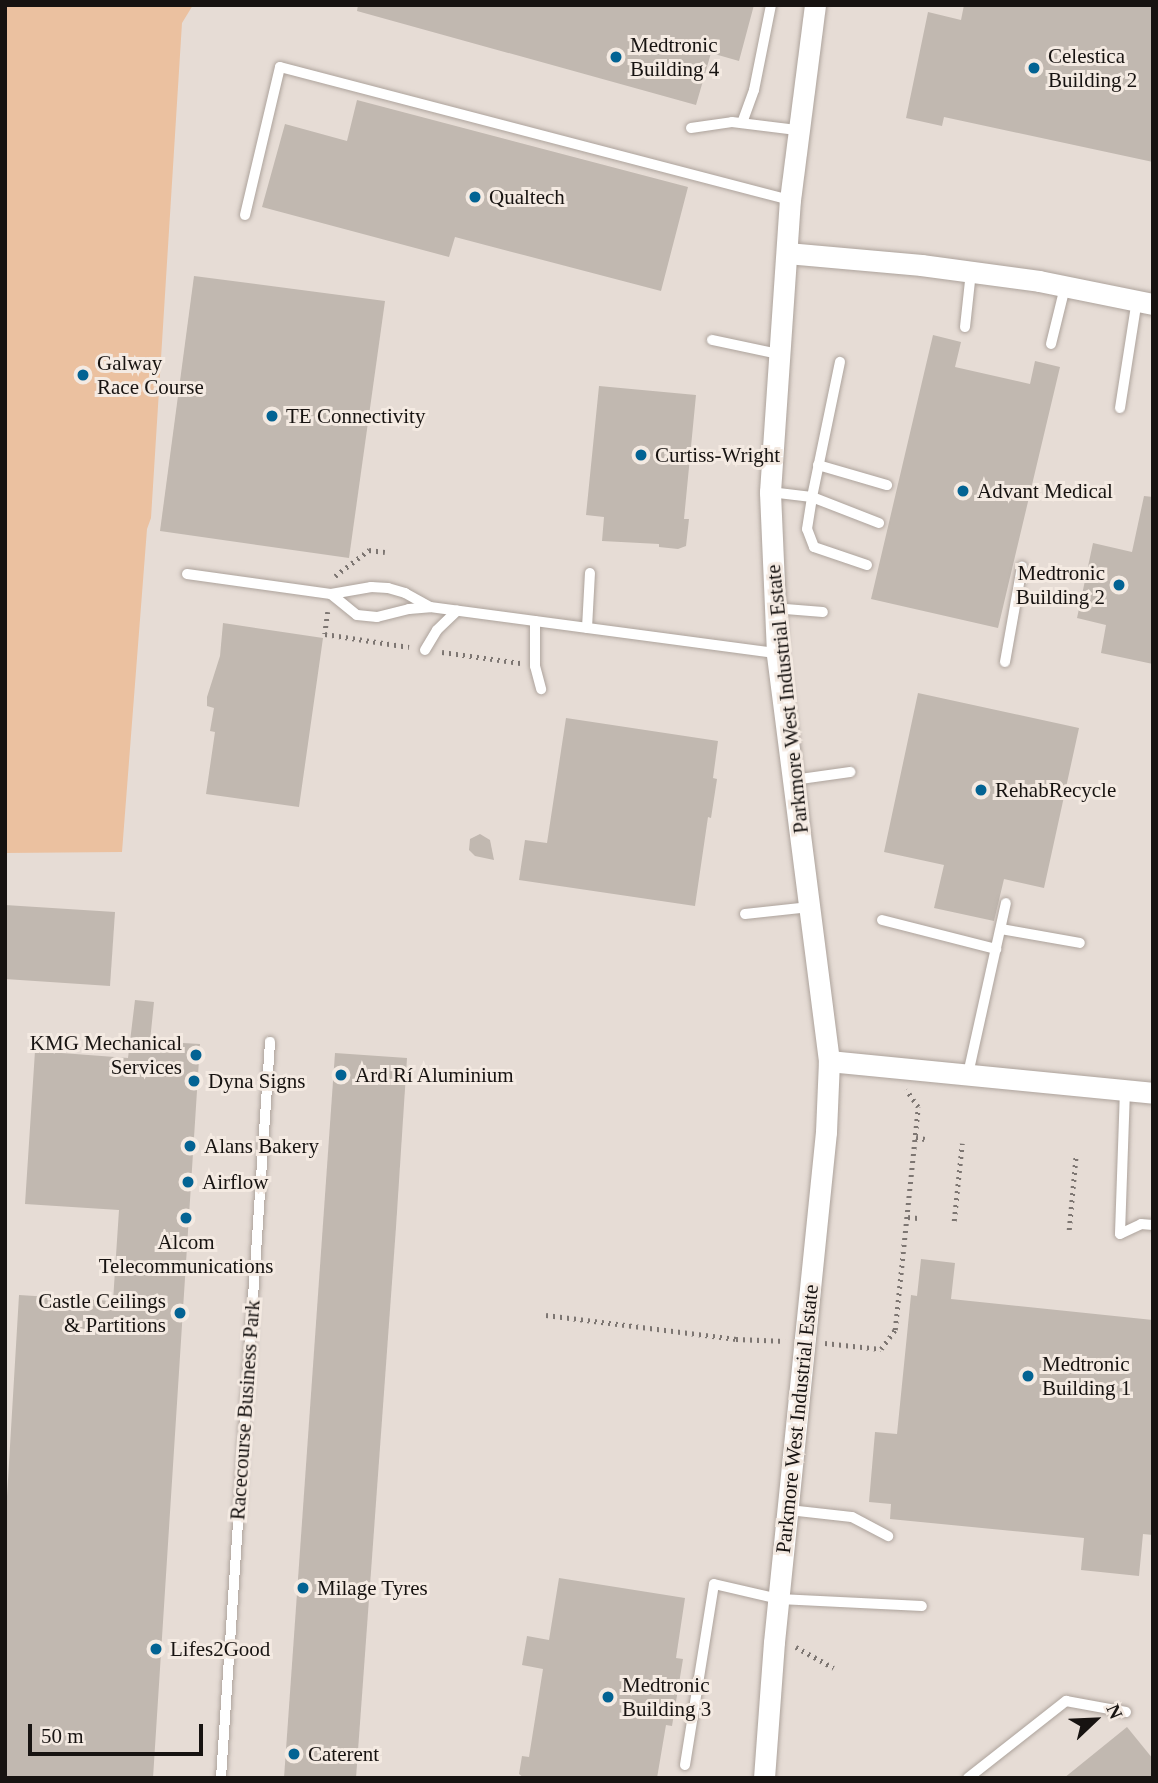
<!DOCTYPE html>
<html>
<head>
<meta charset="utf-8">
<style>
	body { margin:0 }
	#map { position:relative; width:1158px; height:1783px; overflow:hidden; background:#e6dcd5; font-family:Georgia,serif }
	div>[style] { position:absolute }
	.green>* { inset:0; background:#ebc1a0 }
	.building>* { inset:0; background:#c1b8b0 }
	.path>* { height:4.5px; margin-top:-2.25px; transform-origin:0; background:repeating-linear-gradient(90deg,#7d7672 0 2px,transparent 0 7px) }
	.roads { filter:drop-shadow(0 0 2px #ada39c) drop-shadow(0 0 2px #ada39c) }
	.service>* { height:10px; margin:-5px; padding:0 5px; transform-origin:5px; border-radius:5px; background:#fff }
	.minor>* { height:21px; margin:-10.5px; padding:0 10.5px; transform-origin:10.5px; border-radius:10.5px; background:#fff }
	.dots>* { width:19px; height:19px; translate:-50% -50%; box-sizing:border-box; border:4px solid #f4eae2; border-radius:50% }
	span { translate:-50% -50%; white-space:nowrap; text-align:center; line-height:1.15; -webkit-text-stroke:6px #f4eae2; paint-order:stroke }
	.poi-label { font-size:21px; color:#171311 }
	.left { translate:0 -50%; text-align:left }
	.right { translate:-100% -50%; text-align:right }
	.street-label { font-size:21px; color:#171311 }
	.frame { position:absolute; inset:0; border:7px solid #171311; pointer-events:none }
	.north { position:absolute; left:1060px; top:1685px; width:70px; height:70px; -webkit-text-stroke:5px #f4eae2; paint-order:stroke; rotate:67deg; font-size:19px; font-weight:700; line-height:28px; text-align:center; color:#171311 }
	.north::after { content:''; display:block; margin:auto; width:24px; height:32px; background:#171311; clip-path:polygon(50% 0,100% 100%,50% 72%,0 100%) }
	.scale { position:absolute; left:28px; top:1724px; width:175px; height:32px; box-sizing:border-box; border:4px solid #171311; border-top:0; padding-left:9px; font-size:21px; line-height:24px; white-space:nowrap; color:#171311; -webkit-text-stroke:5px #f4eae2; paint-order:stroke }
</style>
</head>
<body>
<div id="map">
	<div class="green">
		<i style="clip-path:polygon(5px 5px,193px 5px,182px 23px,151px 518px,147px 529px,122px 852px,5px 853px)"></i>
	</div>
	<div class="building">
		<i style="clip-path:polygon(358px 5px,754px 5px,739px 61px,711px 53px,696px 105px,357px 11px)"></i>
		<i style="clip-path:polygon(964px 5px,1153px 5px,1153px 162px,944px 117px,942px 126px,906px 118px,928px 12px,961px 20px)"></i>
		<i style="clip-path:polygon(357px 100px,688px 187px,661px 291px,455px 237px,449px 257px,262px 207px,285px 124px,347px 141px)"></i>
		<i style="clip-path:polygon(194px 276px,385px 301px,349px 558px,160px 531px)"></i>
		<i style="clip-path:polygon(933px 335px,961px 342px,955px 367px,1030px 384px,1035px 361px,1060px 367px,998px 628px,871px 599px)"></i>
		<i style="clip-path:polygon(599px 386px,696px 395px,684px 519px,689px 519px,686px 546px,678px 549px,659px 547px,659px 544px,602px 541px,604px 517px,586px 515px)"></i>
		<i style="clip-path:polygon(1144px 496px,1153px 497px,1153px 664px,1101px 653px,1106px 625px,1077px 618px,1093px 543px,1132px 552px)"></i>
		<i style="clip-path:polygon(223px 623px,323px 638px,299px 807px,206px 794px,215px 732px,210px 731px,214px 708px,207px 706px,207px 697px,220px 656px)"></i>
		<i style="clip-path:polygon(918px 693px,1079px 728px,1044px 888px,1004px 879px,994px 921px,934px 908px,944px 865px,884px 852px)"></i>
		<i style="clip-path:polygon(566px 718px,718px 741px,713px 778px,717px 779px,711px 818px,708px 817px,695px 906px,519px 880px,525px 840px,547px 843px)"></i>
		<i style="clip-path:polygon(480px 834px,490px 840px,494px 860px,475px 856px,469px 850px,470px 839px)"></i>
		<i style="clip-path:polygon(5px 905px,115px 912px,110px 986px,5px 979px)"></i>
		<i style="clip-path:polygon(135px 1000px,154px 1002px,150px 1041px,200px 1044px,153px 1778px,5px 1778px,5px 1530px,19px 1295px,113px 1301px,119px 1210px,25px 1204px,35px 1051px,128px 1058px)"></i>
		<i style="clip-path:polygon(335px 1053px,407px 1058px,396px 1227px,356px 1778px,284px 1778px)"></i>
		<i style="clip-path:polygon(921px 1259px,955px 1263px,951px 1299px,1153px 1320px,1153px 1535px,1143px 1534px,1139px 1576px,1081px 1570px,1084px 1538px,890px 1519px,891px 1504px,869px 1502px,875px 1432px,897px 1434px,911px 1295px,917px 1296px)"></i>
		<i style="clip-path:polygon(559px 1578px,685px 1598px,676px 1658px,683px 1659px,672px 1726px,666px 1725px,657px 1778px,524px 1778px,519px 1774px,522px 1756px,529px 1757px,543px 1669px,522px 1665px,527px 1636px,549px 1640px)"></i>
		<i style="clip-path:polygon(1127px 1727px,1153px 1759px,1153px 1778px,1064px 1778px)"></i>
	</div>
	<div class="path">
		<i style="left:335px;top:576px;width:43px;rotate:-37.4deg"></i>
		<i style="left:369px;top:550px;width:16px;rotate:7deg"></i>
		<i style="left:328px;top:612px;width:22px;rotate:98deg"></i>
		<i style="left:325px;top:634px;width:85px;rotate:8.8deg"></i>
		<i style="left:442px;top:652px;width:79px;rotate:8deg"></i>
		<i style="left:916px;top:1137px;width:9px;rotate:13deg"></i>
		<i style="left:908px;top:1217px;width:10px;rotate:6deg"></i>
		<i style="left:954px;top:1221px;width:78px;rotate:-84.1deg"></i>
		<i style="left:1069px;top:1230px;width:75px;rotate:-84.7deg"></i>
		<i style="left:546px;top:1315px;width:192px;rotate:7.2deg"></i>
		<i style="left:736px;top:1339px;width:49px;rotate:2.3deg"></i>
		<i style="left:825px;top:1343px;width:56px;rotate:6.1deg"></i>
		<i style="left:881px;top:1349px;width:24px;rotate:-54deg"></i>
		<i style="left:895px;top:1330px;width:224px;rotate:-84.1deg"></i>
		<i style="left:918px;top:1107px;width:21px;rotate:-125deg"></i>
		<i style="left:796px;top:1647px;width:43px;rotate:28.9deg"></i>
	</div>
	<div class="roads">
		<div class="service">
			<i style="left:742px;top:123px;width:35px;rotate:-70deg"></i>
			<i style="left:754px;top:90px;width:87px;rotate:-78.7deg"></i>
			<i style="left:691px;top:128px;width:41px;rotate:-8.3deg"></i>
			<i style="left:732px;top:122px;width:65px;rotate:7deg"></i>
			<i style="left:245px;top:215px;width:152px;rotate:-76.7deg"></i>
			<i style="left:280px;top:67px;width:527px;rotate:14.62deg"></i>
			<i style="left:965px;top:327px;width:55px;rotate:-83.8deg"></i>
			<i style="left:712px;top:340px;width:67px;rotate:12deg"></i>
			<i style="left:1051px;top:344px;width:59px;rotate:-76.2deg"></i>
			<i style="left:1120px;top:408px;width:109px;rotate:-81.1deg"></i>
			<i style="left:818px;top:465px;width:72px;rotate:16.2deg"></i>
			<i style="left:770px;top:492px;width:42px;rotate:6.8deg"></i>
			<i style="left:812px;top:497px;width:138px;rotate:-78.3deg"></i>
			<i style="left:867px;top:565px;width:56px;rotate:-161.2deg"></i>
			<i style="left:814px;top:547px;width:19px;rotate:-111deg"></i>
			<i style="left:807px;top:529px;width:32px;rotate:-81deg"></i>
			<i style="left:812px;top:497px;width:72px;rotate:21.2deg"></i>
			<i style="left:187px;top:574px;width:145px;rotate:7.9deg"></i>
			<i style="left:331px;top:594px;width:41px;rotate:-9.9deg"></i>
			<i style="left:371px;top:587px;width:17px;rotate:3deg"></i>
			<i style="left:388px;top:588px;width:18px;rotate:16deg"></i>
			<i style="left:405px;top:593px;width:29px;rotate:29deg"></i>
			<i style="left:331px;top:594px;width:33px;rotate:39deg"></i>
			<i style="left:357px;top:615px;width:20px;rotate:6deg"></i>
			<i style="left:377px;top:617px;width:33px;rotate:-14deg"></i>
			<i style="left:409px;top:609px;width:21px;rotate:-5deg"></i>
			<i style="left:430px;top:607px;width:350px;rotate:7.6deg"></i>
			<i style="left:773px;top:608px;width:50px;rotate:4.6deg"></i>
			<i style="left:535px;top:621px;width:45px;rotate:90deg"></i>
			<i style="left:535px;top:666px;width:24px;rotate:75deg"></i>
			<i style="left:587px;top:628px;width:55px;rotate:-86.9deg"></i>
			<i style="left:425px;top:650px;width:23px;rotate:-59deg"></i>
			<i style="left:437px;top:630px;width:28px;rotate:-44deg"></i>
			<i style="left:1005px;top:662px;width:97px;rotate:-79.9deg"></i>
			<i style="left:793px;top:780px;width:58px;rotate:-8deg"></i>
			<i style="left:745px;top:914px;width:65px;rotate:-6.1deg"></i>
			<i style="left:882px;top:920px;width:118px;rotate:14.3deg"></i>
			<i style="left:1001px;top:929px;width:80px;rotate:10deg"></i>
			<i style="left:968px;top:1074px;width:175px;rotate:-77.5deg"></i>
			<i style="left:1125px;top:1090px;width:144px;rotate:92deg"></i>
			<i style="left:1120px;top:1234px;width:23px;rotate:-25deg"></i>
			<i style="left:1141px;top:1224px;width:12px;rotate:5deg"></i>
			<i style="left:789px;top:1510px;width:63px;rotate:6.3deg"></i>
			<i style="left:852px;top:1517px;width:41px;rotate:27.8deg"></i>
			<i style="left:685px;top:1765px;width:183px;rotate:-80.9deg"></i>
			<i style="left:714px;top:1584px;width:67px;rotate:13deg"></i>
			<i style="left:779px;top:1599px;width:143px;rotate:2.8deg"></i>
			<i style="left:221px;top:1778px;width:738px;rotate:-86.19deg"></i>
			<i style="left:968px;top:1778px;width:125px;rotate:-38.2deg"></i>
			<i style="left:1066px;top:1701px;width:61px;rotate:10.4deg"></i>
		</div>
		<div class="minor">
			<i style="left:787px;top:253px;width:135px;rotate:5.1deg"></i>
			<i style="left:921px;top:265px;width:119px;rotate:7.7deg"></i>
			<i style="left:1039px;top:281px;width:116px;rotate:11.4deg"></i>
			<i style="left:829px;top:1061px;width:326px;rotate:5.6deg"></i>
			<i style="left:764px;top:1778px;width:136px;rotate:-85.8deg"></i>
			<i style="left:774px;top:1642px;width:513px;rotate:-84.18deg"></i>
			<i style="left:826px;top:1132px;width:71px;rotate:-87.6deg"></i>
			<i style="left:829px;top:1061px;width:411px;rotate:-97.3deg"></i>
			<i style="left:777px;top:653px;width:161px;rotate:-92.5deg"></i>
			<i style="left:770px;top:492px;width:293px;rotate:-86.1deg"></i>
			<i style="left:790px;top:200px;width:197px;rotate:-82.7deg"></i>
		</div>
	</div>
	<div class="dots">
		<i style="left:616px;top:57px;background:#036393"></i>
		<i style="left:1034px;top:68px;background:#036393"></i>
		<i style="left:475px;top:197px;background:#036393"></i>
		<i style="left:83px;top:375px;background:#036393"></i>
		<i style="left:272px;top:416px;background:#036393"></i>
		<i style="left:641px;top:455px;background:#036393"></i>
		<i style="left:963px;top:491px;background:#036393"></i>
		<i style="left:1119px;top:585px;background:#036393"></i>
		<i style="left:981px;top:790px;background:#036393"></i>
		<i style="left:196px;top:1055px;background:#036393"></i>
		<i style="left:341px;top:1075px;background:#036393"></i>
		<i style="left:194px;top:1081px;background:#036393"></i>
		<i style="left:190px;top:1146px;background:#036393"></i>
		<i style="left:188px;top:1182px;background:#036393"></i>
		<i style="left:186px;top:1218px;background:#036393"></i>
		<i style="left:180px;top:1313px;background:#036393"></i>
		<i style="left:1028px;top:1376px;background:#036393"></i>
		<i style="left:303px;top:1588px;background:#036393"></i>
		<i style="left:156px;top:1649px;background:#036393"></i>
		<i style="left:608px;top:1697px;background:#036393"></i>
		<i style="left:294px;top:1754px;background:#036393"></i>
	</div>
	<div class="poi-label">
		<span class="left" style="left:630px;top:57px">Medtronic<br>Building 4</span>
		<span class="left" style="left:1048px;top:68px">Celestica<br>Building 2</span>
		<span class="left" style="left:489px;top:197px">Qualtech</span>
		<span class="left" style="left:97px;top:375px">Galway<br>Race Course</span>
		<span class="left" style="left:286px;top:416px">TE Connectivity</span>
		<span class="left" style="left:655px;top:455px">Curtiss-Wright</span>
		<span class="left" style="left:977px;top:491px">Advant Medical</span>
		<span class="right" style="left:1105px;top:585px">Medtronic<br>Building 2</span>
		<span class="left" style="left:995px;top:790px">RehabRecycle</span>
		<span class="right" style="left:182px;top:1055px">KMG Mechanical<br>Services</span>
		<span class="left" style="left:355px;top:1075px">Ard Rí Aluminium</span>
		<span class="left" style="left:208px;top:1081px">Dyna Signs</span>
		<span class="left" style="left:204px;top:1146px">Alans Bakery</span>
		<span class="left" style="left:202px;top:1182px">Airflow</span>
		<span style="left:186px;top:1254px">Alcom<br>Telecommunications</span>
		<span class="right" style="left:166px;top:1313px">Castle Ceilings<br>&amp; Partitions</span>
		<span class="left" style="left:1042px;top:1376px">Medtronic<br>Building 1</span>
		<span class="left" style="left:317px;top:1588px">Milage Tyres</span>
		<span class="left" style="left:170px;top:1649px">Lifes2Good</span>
		<span class="left" style="left:622px;top:1697px">Medtronic<br>Building 3</span>
		<span class="left" style="left:308px;top:1754px">Caterent</span>
	</div>
	<div class="street-label">
		<span style="left:787px;top:699px;rotate:-96deg">Parkmore West Industrial Estate</span>
		<span style="left:245px;top:1410px;rotate:-86deg">Racecourse Business Park</span>
		<span style="left:797px;top:1419px;rotate:-84deg">Parkmore West Industrial Estate</span>
	</div>
	<div class="frame"></div>
	<div class="north">N</div>
	<div class="scale">50 m</div>
</div>
</body>
</html>
